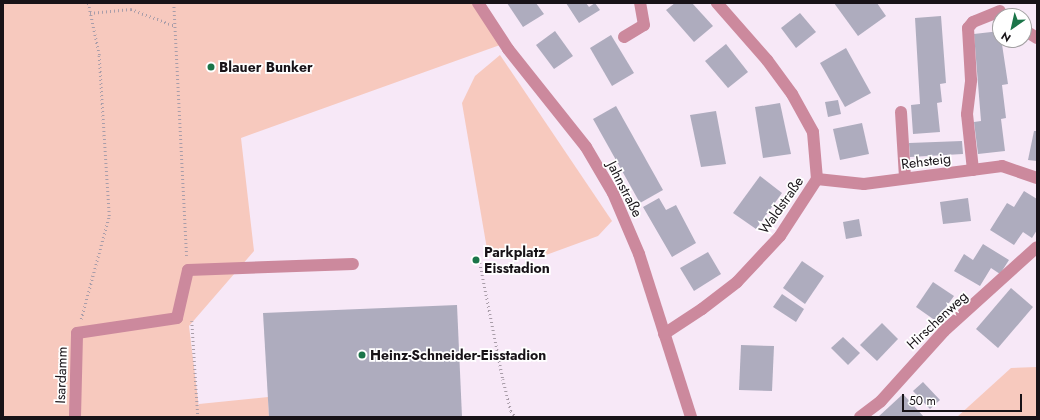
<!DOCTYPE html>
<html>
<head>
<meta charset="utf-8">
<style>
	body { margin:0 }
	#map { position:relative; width:1040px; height:420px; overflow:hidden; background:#f7e8f7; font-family:Jost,sans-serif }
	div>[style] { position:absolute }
	.green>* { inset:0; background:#f7c9be }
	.building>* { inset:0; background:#aeacbe }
	.path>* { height:2.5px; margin-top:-1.25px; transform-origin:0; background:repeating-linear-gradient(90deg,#a99da9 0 1px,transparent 0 4px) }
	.minor>* { height:12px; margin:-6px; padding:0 6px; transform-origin:6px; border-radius:6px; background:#cc899d }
	.dots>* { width:11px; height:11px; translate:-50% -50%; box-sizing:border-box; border:2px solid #fff; border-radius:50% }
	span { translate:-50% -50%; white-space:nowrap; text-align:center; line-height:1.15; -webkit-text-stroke:3.5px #fff; paint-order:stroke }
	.poi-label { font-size:14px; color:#181318; font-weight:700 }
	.left { translate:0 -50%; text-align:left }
	.street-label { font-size:14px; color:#181318 }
	.frame { position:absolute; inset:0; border:4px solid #181318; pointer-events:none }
	.north { position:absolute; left:992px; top:8px; width:40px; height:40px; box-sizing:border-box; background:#fff; border:1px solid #a3a1a3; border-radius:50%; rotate:214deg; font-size:11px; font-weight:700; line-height:16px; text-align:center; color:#181318 }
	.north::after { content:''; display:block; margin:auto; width:14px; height:18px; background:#1b7549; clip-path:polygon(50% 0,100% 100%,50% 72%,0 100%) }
	.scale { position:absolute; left:902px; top:394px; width:120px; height:18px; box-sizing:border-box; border:2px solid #181318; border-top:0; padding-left:5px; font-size:12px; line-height:14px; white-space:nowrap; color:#181318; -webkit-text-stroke:3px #fff; paint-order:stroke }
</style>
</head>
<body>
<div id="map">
	<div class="green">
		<i style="clip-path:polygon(3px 3px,473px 3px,500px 45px,241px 138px,254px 251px,189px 326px,199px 408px,199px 404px,268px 397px,269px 417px,3px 417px)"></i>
		<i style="clip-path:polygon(500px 55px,612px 221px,598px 236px,546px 255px,488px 255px,462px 103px,475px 76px)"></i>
		<i style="clip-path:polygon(1037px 367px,1037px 417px,957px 417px,1011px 368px)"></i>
	</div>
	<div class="building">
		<i style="clip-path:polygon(507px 3px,536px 3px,544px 14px,523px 27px)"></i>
		<i style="clip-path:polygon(566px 3px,586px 3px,589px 7px,595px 3px,600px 10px,579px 23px)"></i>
		<i style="clip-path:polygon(675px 3px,692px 3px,713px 26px,694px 42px,666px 10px)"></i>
		<i style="clip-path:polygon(834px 3px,877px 3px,886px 16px,858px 36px)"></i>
		<i style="clip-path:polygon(800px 13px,816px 32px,796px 48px,781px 28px)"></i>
		<i style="clip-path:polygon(941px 16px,946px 83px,940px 84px,942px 102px,937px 103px,940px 132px,913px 134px,911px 105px,920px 104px,915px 18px)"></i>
		<i style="clip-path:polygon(555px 31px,573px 56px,554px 69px,536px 45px)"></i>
		<i style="clip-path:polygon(1000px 31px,1008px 84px,1002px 85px,1006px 118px,1001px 119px,1005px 151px,978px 154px,974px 122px,981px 121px,974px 34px)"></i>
		<i style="clip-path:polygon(611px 35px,634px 73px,612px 86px,590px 48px)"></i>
		<i style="clip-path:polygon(726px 44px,748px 72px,728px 88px,705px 61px)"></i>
		<i style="clip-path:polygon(846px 48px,871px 93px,845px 107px,820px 63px)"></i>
		<i style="clip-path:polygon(838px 100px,841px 114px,828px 117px,825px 102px)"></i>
		<i style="clip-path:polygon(780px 103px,791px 154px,763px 158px,755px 107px)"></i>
		<i style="clip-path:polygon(616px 106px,663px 190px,640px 203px,593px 119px)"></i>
		<i style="clip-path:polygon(716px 111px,726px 164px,701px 167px,690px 115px)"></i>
		<i style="clip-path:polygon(862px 123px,869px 154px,840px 160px,833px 129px)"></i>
		<i style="clip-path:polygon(1034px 131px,1037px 131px,1037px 161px,1028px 160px)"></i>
		<i style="clip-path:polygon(962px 141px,963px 154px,910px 157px,909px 143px)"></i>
		<i style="clip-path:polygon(760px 176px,782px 193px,756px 229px,733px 213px)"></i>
		<i style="clip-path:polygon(1024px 191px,1037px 199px,1037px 230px,1032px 238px,1023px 232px,1014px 245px,990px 230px,1007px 203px,1014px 207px)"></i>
		<i style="clip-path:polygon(659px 198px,666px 210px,676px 205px,696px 243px,672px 257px,643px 207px)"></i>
		<i style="clip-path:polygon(968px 198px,971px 221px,943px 224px,940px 202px)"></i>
		<i style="clip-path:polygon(859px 219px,862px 236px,846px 239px,843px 222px)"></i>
		<i style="clip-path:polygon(983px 244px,1009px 260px,1000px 274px,991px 268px,980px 286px,954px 271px,964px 254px,973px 260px)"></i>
		<i style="clip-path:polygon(708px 252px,721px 274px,694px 291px,680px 268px)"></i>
		<i style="clip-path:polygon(802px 261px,824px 276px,805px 304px,783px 288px)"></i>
		<i style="clip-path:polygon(933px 282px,954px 296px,936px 321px,916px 307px)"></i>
		<i style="clip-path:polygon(1011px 288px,1033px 307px,998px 348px,976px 329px)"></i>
		<i style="clip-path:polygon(782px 294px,804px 309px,796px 322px,773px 307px)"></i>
		<i style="clip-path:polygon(457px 305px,462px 417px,269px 417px,263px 313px)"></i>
		<i style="clip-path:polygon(882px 323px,898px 339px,877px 361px,860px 345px)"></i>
		<i style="clip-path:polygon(843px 337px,860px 353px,848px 365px,831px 348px)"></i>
		<i style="clip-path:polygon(741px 345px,774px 346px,772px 391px,739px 390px)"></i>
		<i style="clip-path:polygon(923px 382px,940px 400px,930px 409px,913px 391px)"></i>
		<i style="clip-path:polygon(903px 394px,924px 417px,878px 417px)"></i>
	</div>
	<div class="path">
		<i style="left:174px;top:3px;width:253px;rotate:87.1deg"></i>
		<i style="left:90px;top:13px;width:41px;rotate:-5.6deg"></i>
		<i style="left:131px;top:9px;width:47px;rotate:21.1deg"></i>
		<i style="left:480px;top:263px;width:118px;rotate:78.8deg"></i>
		<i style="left:503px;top:379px;width:33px;rotate:76deg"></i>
		<i style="left:511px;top:411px;width:8px;rotate:50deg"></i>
		<i style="left:81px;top:319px;width:107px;rotate:-74.8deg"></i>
		<i style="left:109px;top:216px;width:161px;rotate:-93.6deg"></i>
		<i style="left:99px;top:55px;width:53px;rotate:-101.9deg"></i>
		<i style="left:192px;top:321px;width:96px;rotate:86.4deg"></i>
	</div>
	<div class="minor">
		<i style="left:478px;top:3px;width:55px;rotate:56.9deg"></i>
		<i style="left:508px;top:49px;width:125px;rotate:51.5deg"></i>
		<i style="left:586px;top:147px;width:53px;rotate:59.6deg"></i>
		<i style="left:613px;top:193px;width:66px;rotate:66.9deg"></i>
		<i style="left:639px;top:254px;width:171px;rotate:72.3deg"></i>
		<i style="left:1024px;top:30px;width:15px;rotate:32deg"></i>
		<i style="left:624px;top:37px;width:23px;rotate:-31deg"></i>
		<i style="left:644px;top:25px;width:22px;rotate:-100deg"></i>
		<i style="left:901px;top:112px;width:66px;rotate:86.5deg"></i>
		<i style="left:973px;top:170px;width:56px;rotate:-96.1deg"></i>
		<i style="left:967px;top:114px;width:34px;rotate:-83deg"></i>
		<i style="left:971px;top:80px;width:52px;rotate:-93.3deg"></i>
		<i style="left:968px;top:28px;width:8px;rotate:-50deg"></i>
		<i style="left:973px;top:22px;width:29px;rotate:-22deg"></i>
		<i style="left:817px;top:179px;width:47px;rotate:6.1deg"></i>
		<i style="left:864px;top:184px;width:139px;rotate:-7.4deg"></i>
		<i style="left:1002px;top:166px;width:37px;rotate:19deg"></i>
		<i style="left:664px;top:334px;width:45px;rotate:-33.3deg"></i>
		<i style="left:702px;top:309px;width:44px;rotate:-37.6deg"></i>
		<i style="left:737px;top:282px;width:63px;rotate:-46.9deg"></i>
		<i style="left:780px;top:236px;width:68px;rotate:-57deg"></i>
		<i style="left:817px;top:179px;width:47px;rotate:-94.9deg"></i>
		<i style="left:813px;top:132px;width:43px;rotate:-118.9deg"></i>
		<i style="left:792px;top:94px;width:42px;rotate:-126.3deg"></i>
		<i style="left:767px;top:60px;width:76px;rotate:-131.3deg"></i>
		<i style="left:75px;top:417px;width:84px;rotate:-88.6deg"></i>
		<i style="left:77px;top:333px;width:101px;rotate:-8.5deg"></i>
		<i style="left:177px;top:318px;width:49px;rotate:-77.1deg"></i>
		<i style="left:188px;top:270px;width:165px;rotate:-2.1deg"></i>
		<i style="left:860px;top:417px;width:26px;rotate:-37deg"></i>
		<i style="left:881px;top:401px;width:94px;rotate:-48deg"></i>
		<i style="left:944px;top:331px;width:125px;rotate:-42.1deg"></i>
	</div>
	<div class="dots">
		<i style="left:211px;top:67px;background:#1b7549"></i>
		<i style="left:476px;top:260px;background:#1b7549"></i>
		<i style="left:362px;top:355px;background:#1b7549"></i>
	</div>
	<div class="poi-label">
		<span class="left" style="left:219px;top:67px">Blauer Bunker</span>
		<span class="left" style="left:484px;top:260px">Parkplatz<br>Eisstadion</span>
		<span class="left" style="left:370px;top:355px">Heinz-Schneider-Eisstadion</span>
	</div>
	<div class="street-label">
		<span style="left:926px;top:161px;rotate:-7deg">Rehsteig</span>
		<span style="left:625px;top:189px;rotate:63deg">Jahnstraße</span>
		<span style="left:781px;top:205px;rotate:-55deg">Waldstraße</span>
		<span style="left:937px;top:320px;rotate:-43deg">Hirschenweg</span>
		<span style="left:61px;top:375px;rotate:-88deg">Isardamm</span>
	</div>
	<div class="frame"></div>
	<div class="north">N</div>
	<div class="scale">50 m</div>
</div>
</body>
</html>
